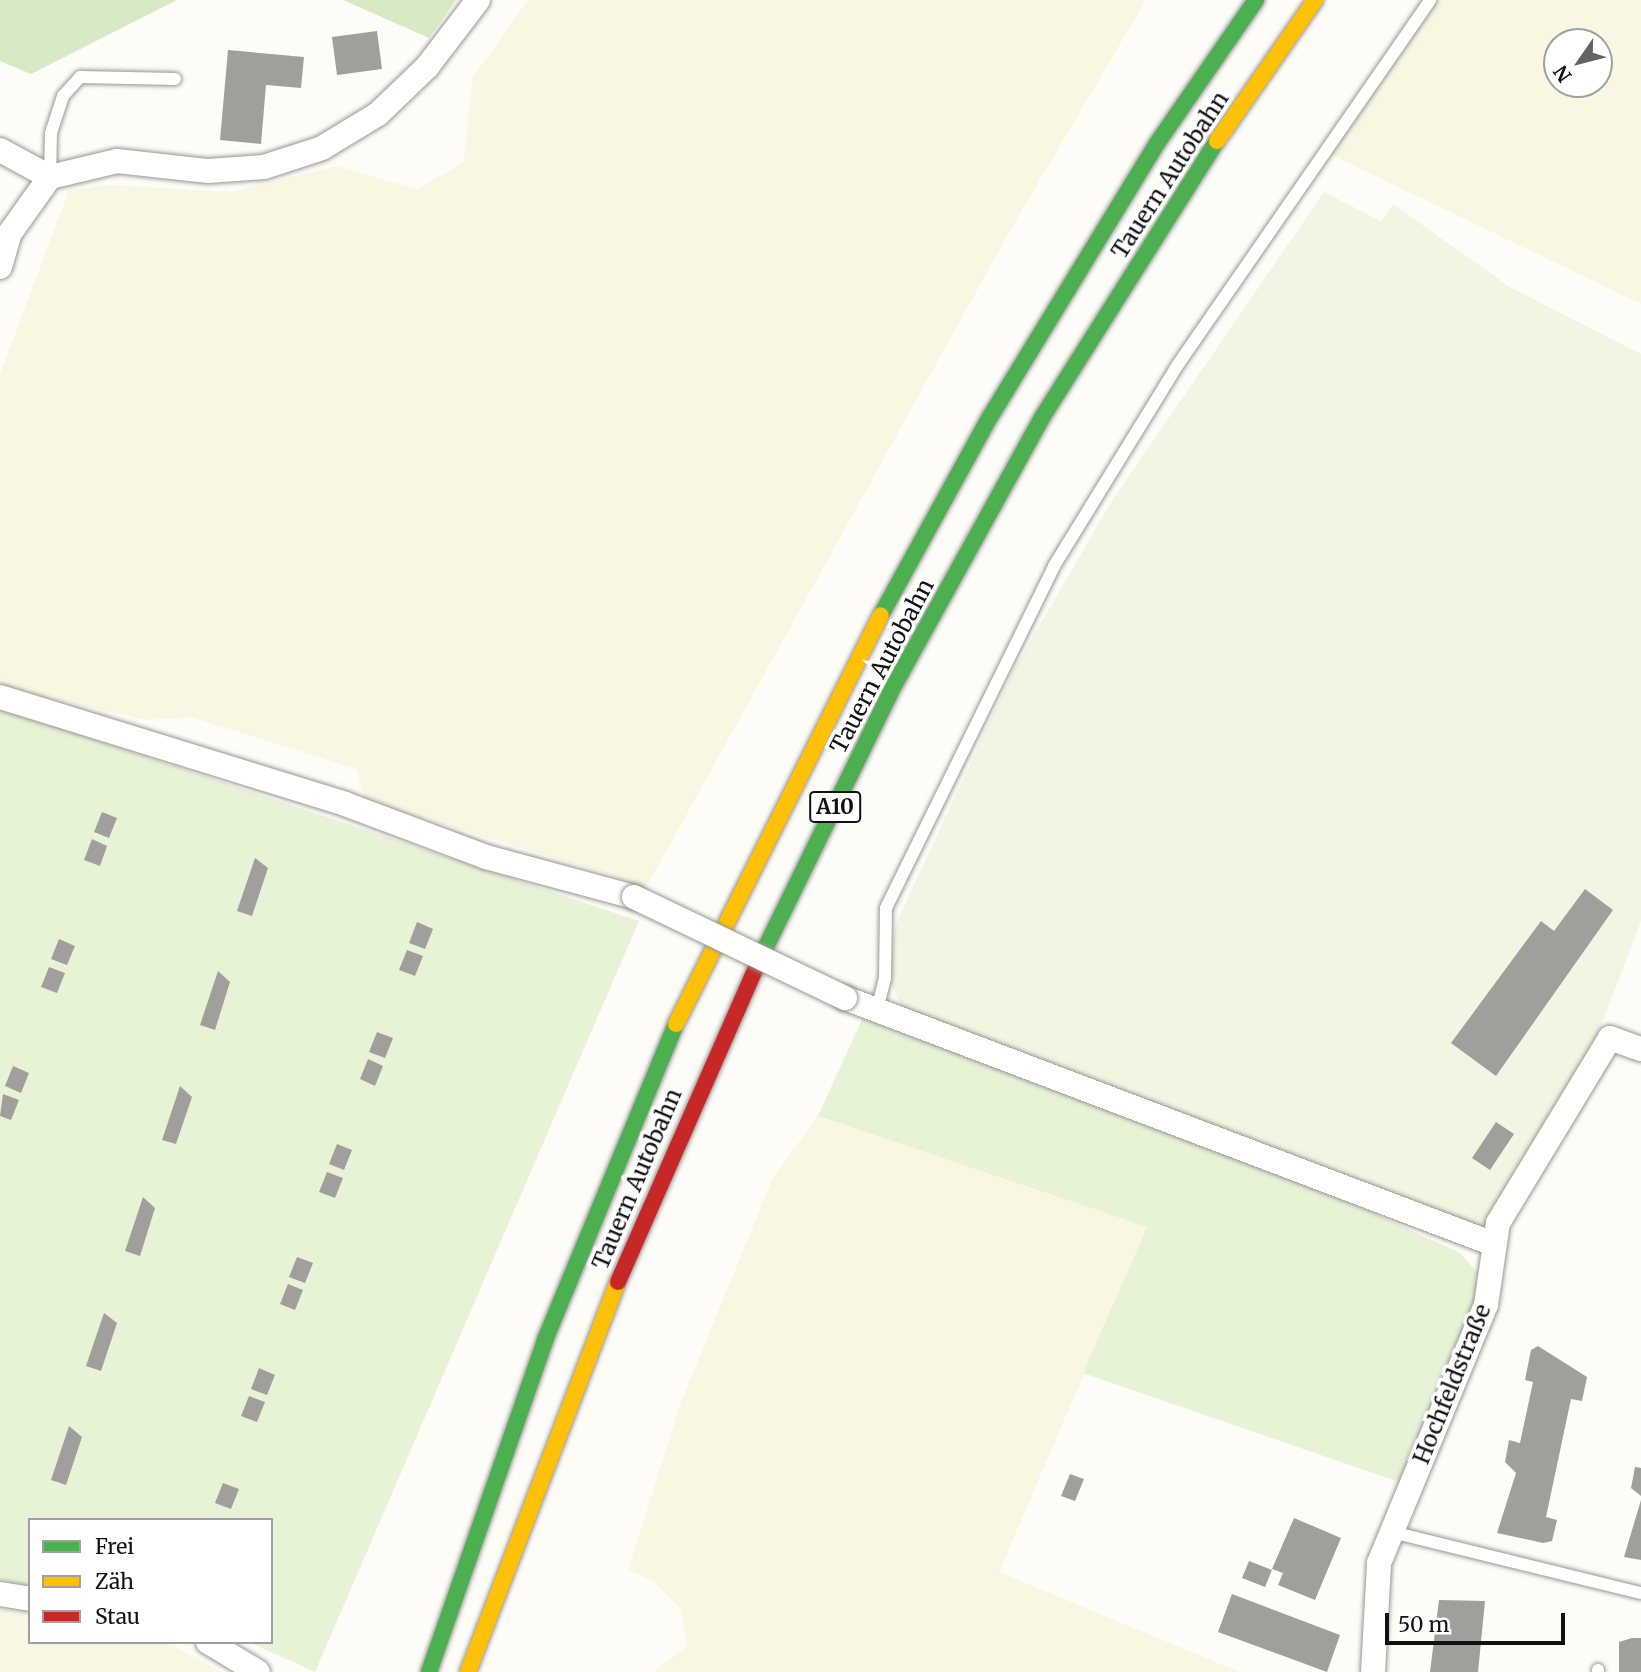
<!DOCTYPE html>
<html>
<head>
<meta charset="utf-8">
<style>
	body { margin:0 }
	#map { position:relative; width:1641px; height:1672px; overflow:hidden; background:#fdfcf7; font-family:Merriweather,serif }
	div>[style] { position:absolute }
	.farmland>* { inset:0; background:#f9f7e4 }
	.green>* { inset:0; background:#e7f3d7 }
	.forest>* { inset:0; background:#d8eac5 }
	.pitch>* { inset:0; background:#f0f6e1 }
	.building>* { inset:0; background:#a19f9c }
	.roads { filter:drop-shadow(0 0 2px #979795) drop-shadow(0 0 2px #979795) }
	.lane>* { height:12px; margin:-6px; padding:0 6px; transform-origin:6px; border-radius:6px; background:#fffffe }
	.street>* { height:24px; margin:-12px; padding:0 12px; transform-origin:12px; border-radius:12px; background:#fffffe }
	.fast>* { height:16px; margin:-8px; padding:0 8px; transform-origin:8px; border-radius:8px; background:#4caf50 }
	.slow>* { height:16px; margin:-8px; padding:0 8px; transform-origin:8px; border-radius:8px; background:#ffc107 }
	.jam>* { height:16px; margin:-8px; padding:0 8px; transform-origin:8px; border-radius:8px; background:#c62828 }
	.bridges { filter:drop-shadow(0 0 2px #979795) drop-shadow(0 0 2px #979795) }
	.street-bridge>* { height:24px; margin:-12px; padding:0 12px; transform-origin:12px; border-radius:12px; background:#fffffe }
	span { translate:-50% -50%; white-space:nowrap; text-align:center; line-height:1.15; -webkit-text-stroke:7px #fff; paint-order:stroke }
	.shield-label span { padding:2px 5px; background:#fff; border:2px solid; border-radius:5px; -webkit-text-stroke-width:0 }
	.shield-label { font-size:21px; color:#111; font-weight:700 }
	.street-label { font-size:23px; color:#111 }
	.legend { position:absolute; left:28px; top:1518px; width:245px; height:126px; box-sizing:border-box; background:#fff; border:2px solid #a0a0a0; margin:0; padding:9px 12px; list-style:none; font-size:21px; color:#111 }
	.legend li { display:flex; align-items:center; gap:14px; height:35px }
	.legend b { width:35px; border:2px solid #a0a0a0 }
	.north { position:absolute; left:1543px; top:28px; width:70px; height:70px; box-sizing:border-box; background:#fff; border:2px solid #a0a0a0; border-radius:50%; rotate:235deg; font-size:19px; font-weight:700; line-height:28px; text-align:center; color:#111 }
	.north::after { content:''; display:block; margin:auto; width:24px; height:32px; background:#646362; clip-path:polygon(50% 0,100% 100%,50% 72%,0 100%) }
	.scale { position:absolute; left:1385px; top:1613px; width:180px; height:32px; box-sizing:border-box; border:4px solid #111; border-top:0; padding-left:9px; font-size:21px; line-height:24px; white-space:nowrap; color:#111; -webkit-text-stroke:5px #fff; paint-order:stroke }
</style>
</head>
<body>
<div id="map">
	<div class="farmland">
		<i style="clip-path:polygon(528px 0,1146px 0,1011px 229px,647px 886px,366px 801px,356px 769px,191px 717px,146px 720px,0 687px,0 374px,69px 190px,109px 185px,232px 192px,336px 166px,417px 189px,463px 163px,473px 77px)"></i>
		<i style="clip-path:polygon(evenodd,1438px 0,1641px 0,1641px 304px,1332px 155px,1438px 0,1599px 42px,1599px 84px,1557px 84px,1557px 42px,1599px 42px)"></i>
		<i style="clip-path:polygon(817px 1116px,1147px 1227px,999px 1572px,1240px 1672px,653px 1672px,687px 1646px,681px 1610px,653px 1581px,628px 1570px,681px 1402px,772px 1180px)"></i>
		<i style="clip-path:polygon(0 1609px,30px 1614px,30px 1642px,168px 1642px,221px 1672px,0 1672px)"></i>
	</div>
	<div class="green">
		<i style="clip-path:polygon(0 708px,639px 921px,315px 1672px,249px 1642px,271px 1642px,271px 1520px,30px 1520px,30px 1586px,0 1580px)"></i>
		<i style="clip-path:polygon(863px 1017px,1230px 1147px,1460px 1253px,1477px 1272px,1477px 1295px,1399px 1482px,1083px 1373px,1147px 1227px,818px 1116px)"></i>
	</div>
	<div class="forest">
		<i style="clip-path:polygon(0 0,177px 0,31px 74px,0 61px)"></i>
		<i style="clip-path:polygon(343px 0,456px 0,429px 38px)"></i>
	</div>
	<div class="pitch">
		<i style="clip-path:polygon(1324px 192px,1381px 221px,1393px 204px,1511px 288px,1641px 354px,1641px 921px,1599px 1031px,1480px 1239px,904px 1013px,889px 978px,895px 926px,1013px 671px,1113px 499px)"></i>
	</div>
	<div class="building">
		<i style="clip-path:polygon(377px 31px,382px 69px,337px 75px,332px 37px)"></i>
		<i style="clip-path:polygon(228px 50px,304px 57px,301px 88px,266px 85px,261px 144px,220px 140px)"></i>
		<i style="clip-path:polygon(102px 812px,117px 818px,109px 838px,94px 832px)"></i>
		<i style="clip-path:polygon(92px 839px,107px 846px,100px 866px,84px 860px)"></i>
		<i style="clip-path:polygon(255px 858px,268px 868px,252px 916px,237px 911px)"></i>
		<i style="clip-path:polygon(1585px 889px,1613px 910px,1496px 1076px,1451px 1043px,1541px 921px,1554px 931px)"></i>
		<i style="clip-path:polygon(417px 922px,433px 929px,425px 949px,409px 943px)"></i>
		<i style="clip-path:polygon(59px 939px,75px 946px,67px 965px,51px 959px)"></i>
		<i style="clip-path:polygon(407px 950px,423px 956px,415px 976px,399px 970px)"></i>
		<i style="clip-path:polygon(49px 967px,65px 973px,57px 993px,41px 987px)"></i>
		<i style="clip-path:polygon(218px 971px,230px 982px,215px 1030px,200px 1025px)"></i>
		<i style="clip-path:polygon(377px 1032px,393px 1038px,385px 1058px,369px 1052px)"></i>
		<i style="clip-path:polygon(368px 1059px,383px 1066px,375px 1086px,360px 1079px)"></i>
		<i style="clip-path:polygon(13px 1066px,29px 1073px,21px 1093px,5px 1086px)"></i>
		<i style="clip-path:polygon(180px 1086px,192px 1097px,176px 1144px,162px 1140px)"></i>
		<i style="clip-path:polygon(3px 1094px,19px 1100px,11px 1120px,0 1116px)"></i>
		<i style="clip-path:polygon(1496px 1122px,1514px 1134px,1490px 1170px,1472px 1158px)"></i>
		<i style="clip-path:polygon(337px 1144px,352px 1150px,344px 1170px,329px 1164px)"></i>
		<i style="clip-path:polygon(327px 1172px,343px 1178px,335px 1198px,319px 1192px)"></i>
		<i style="clip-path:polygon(143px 1197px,155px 1208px,140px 1256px,125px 1251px)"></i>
		<i style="clip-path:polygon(297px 1257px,313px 1263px,305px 1283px,289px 1277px)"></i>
		<i style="clip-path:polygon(288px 1284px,303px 1290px,295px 1310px,280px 1304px)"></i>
		<i style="clip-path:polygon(104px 1313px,117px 1323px,101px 1371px,86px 1366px)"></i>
		<i style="clip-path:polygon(1538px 1346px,1587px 1377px,1582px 1401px,1571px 1399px,1546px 1517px,1557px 1520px,1552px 1541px,1543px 1543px,1497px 1533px,1516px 1473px,1505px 1462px,1509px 1440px,1520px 1443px,1533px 1382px,1525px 1380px,1531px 1350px)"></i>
		<i style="clip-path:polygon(259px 1368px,275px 1375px,267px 1395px,251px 1389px)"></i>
		<i style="clip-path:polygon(249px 1396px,265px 1402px,257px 1422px,241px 1416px)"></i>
		<i style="clip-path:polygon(69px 1426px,82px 1437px,66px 1485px,51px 1480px)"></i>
		<i style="clip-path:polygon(1635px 1467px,1641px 1468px,1641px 1496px,1631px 1488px)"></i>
		<i style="clip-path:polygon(1070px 1474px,1084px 1479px,1075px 1501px,1061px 1496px)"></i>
		<i style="clip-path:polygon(223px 1483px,239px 1489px,231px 1509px,215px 1503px)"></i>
		<i style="clip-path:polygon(1641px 1500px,1641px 1560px,1624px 1557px)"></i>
		<i style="clip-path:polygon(1294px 1518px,1341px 1538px,1315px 1600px,1278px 1585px,1283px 1573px,1272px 1569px)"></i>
		<i style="clip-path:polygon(1249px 1561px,1272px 1570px,1265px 1587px,1242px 1578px)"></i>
		<i style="clip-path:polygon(1232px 1594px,1340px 1635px,1327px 1672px,1218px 1632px)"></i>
		<i style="clip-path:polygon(1439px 1600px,1485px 1601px,1478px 1672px,1430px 1672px)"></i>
		<i style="clip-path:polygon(1632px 1638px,1641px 1638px,1641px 1672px,1619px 1672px,1619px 1642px)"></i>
	</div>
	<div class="roads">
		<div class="lane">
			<i style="left:50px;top:177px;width:44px;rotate:-88.7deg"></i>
			<i style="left:51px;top:133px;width:39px;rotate:-72deg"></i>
			<i style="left:63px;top:96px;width:25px;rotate:-48deg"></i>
			<i style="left:80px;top:77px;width:95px;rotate:1.2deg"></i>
			<i style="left:877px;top:1010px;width:32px;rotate:-76deg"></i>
			<i style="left:885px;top:979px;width:71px;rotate:-89.2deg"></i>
			<i style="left:886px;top:908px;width:381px;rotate:-63.8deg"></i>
			<i style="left:1054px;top:566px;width:238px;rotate:-58.4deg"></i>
			<i style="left:1179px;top:363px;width:441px;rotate:-55.3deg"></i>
			<i style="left:1392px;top:1532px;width:256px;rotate:13.8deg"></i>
			<i style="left:1598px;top:1672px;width:2px;rotate:-90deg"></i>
		</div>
		<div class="street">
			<i style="left:0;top:150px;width:57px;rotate:28.4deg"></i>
			<i style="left:0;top:267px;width:35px;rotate:-74deg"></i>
			<i style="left:10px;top:233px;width:69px;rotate:-54.5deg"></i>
			<i style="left:50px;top:177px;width:69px;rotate:-13.4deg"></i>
			<i style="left:117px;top:161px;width:92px;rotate:6.3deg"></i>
			<i style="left:208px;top:171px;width:56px;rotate:-4.1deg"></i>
			<i style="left:264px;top:167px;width:61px;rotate:-18.1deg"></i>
			<i style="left:322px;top:148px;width:66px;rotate:-31.3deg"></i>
			<i style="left:378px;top:114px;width:68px;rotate:-43.8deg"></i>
			<i style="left:427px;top:67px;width:84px;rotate:-52.7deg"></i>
			<i style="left:0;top:697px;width:361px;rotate:17.2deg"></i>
			<i style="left:345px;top:804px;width:151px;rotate:20.6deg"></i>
			<i style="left:486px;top:857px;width:153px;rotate:15.1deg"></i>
			<i style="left:845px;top:998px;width:691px;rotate:20.77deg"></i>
			<i style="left:0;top:1594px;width:30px;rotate:9deg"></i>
			<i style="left:208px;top:1642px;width:58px;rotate:31deg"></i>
			<i style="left:1373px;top:1672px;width:109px;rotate:-86.8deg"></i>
			<i style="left:1379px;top:1563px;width:279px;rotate:-67.5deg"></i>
			<i style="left:1486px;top:1305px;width:83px;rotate:-81.7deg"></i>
			<i style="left:1498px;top:1223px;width:216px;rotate:-58.8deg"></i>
			<i style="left:1610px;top:1038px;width:33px;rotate:20deg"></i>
		</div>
		<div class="fast">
			<i style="left:881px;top:615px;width:226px;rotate:-61.2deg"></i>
			<i style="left:990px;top:417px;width:322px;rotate:-58.6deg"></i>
			<i style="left:1158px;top:142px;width:173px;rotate:-55.4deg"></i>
			<i style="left:757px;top:965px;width:303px;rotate:-63.9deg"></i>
			<i style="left:890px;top:693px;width:316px;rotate:-61.1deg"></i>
			<i style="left:1043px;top:416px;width:325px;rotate:-57.7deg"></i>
			<i style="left:429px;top:1672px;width:352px;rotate:-70.7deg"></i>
			<i style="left:545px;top:1340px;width:342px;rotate:-67.5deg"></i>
		</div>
		<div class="slow">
			<i style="left:1217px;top:141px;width:172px;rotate:-55.2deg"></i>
			<i style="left:676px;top:1024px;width:457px;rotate:-63.4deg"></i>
			<i style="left:468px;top:1672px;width:418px;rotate:-69deg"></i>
		</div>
		<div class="jam">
			<i style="left:618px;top:1282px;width:346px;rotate:-66.3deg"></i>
		</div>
	</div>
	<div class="bridges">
		<div class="street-bridge">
			<i style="left:634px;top:897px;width:234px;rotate:25.6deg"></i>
		</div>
	</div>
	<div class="shield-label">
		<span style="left:835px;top:807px">A10</span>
	</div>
	<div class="street-label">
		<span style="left:1170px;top:175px;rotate:-57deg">Tauern Autobahn</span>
		<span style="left:882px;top:666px;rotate:-62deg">Tauern Autobahn</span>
		<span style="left:637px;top:1179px;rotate:-67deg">Tauern Autobahn</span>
		<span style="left:1452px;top:1384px;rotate:-68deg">Hochfeldstraße</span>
	</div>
	<ul class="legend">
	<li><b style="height:9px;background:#4caf50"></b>Frei</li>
	<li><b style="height:9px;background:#ffc107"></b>Zäh</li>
	<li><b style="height:9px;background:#c62828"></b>Stau</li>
	</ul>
	<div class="north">N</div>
	<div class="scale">50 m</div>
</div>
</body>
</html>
